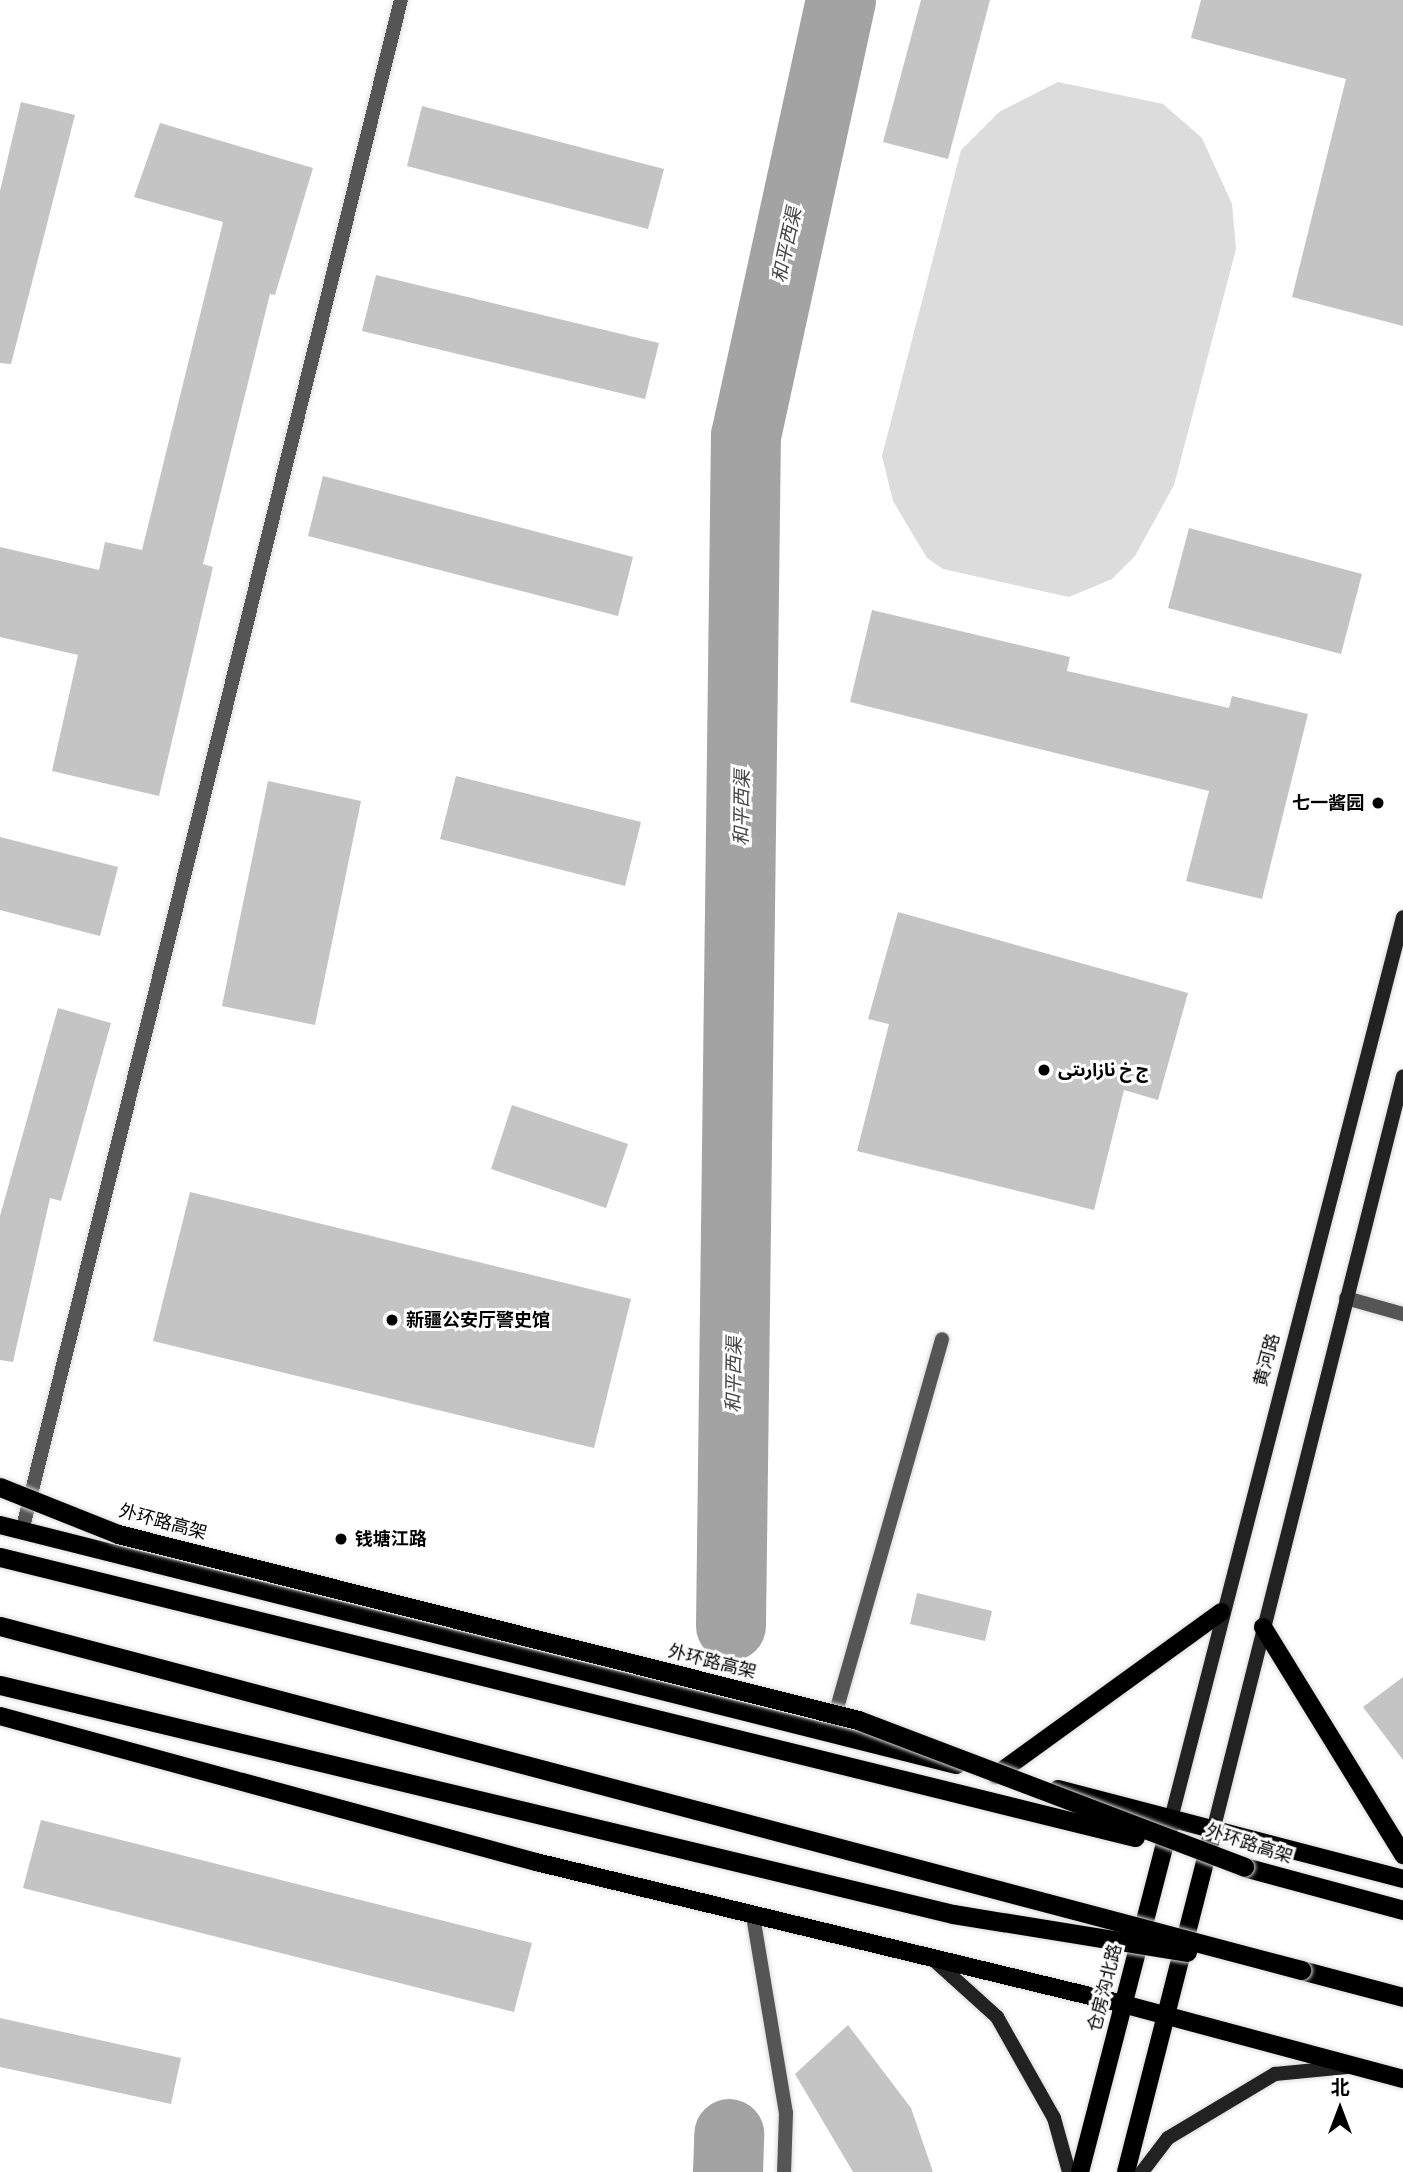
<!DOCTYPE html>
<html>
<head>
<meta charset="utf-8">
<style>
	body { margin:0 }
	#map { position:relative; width:1403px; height:2172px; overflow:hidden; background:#fff; font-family:"Roboto Condensed","Noto Sans Arabic","Noto Sans SC",sans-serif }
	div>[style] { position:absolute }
	.green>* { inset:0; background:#dcdcdc }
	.river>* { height:70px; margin:-35px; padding:0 35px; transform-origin:35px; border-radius:35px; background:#a3a3a3 }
	.building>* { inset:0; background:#c4c4c4 }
	.roads { filter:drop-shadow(0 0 2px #dbdbdb) drop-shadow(0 0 2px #dbdbdb) }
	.service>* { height:14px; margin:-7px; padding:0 7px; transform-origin:7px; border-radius:7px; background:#555 }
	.minor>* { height:14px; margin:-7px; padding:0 7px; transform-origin:7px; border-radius:7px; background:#555 }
	.secondary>* { height:14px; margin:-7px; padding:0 7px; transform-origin:7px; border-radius:7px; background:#222 }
	.primary>* { height:18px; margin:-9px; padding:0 9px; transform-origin:9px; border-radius:9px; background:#000 }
	.trunk>* { height:19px; margin:-9.5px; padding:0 9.5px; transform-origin:9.5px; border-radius:9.5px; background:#000 }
	.bridges { filter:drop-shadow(0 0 2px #dbdbdb) drop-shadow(0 0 2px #dbdbdb) }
	.trunk-bridge>* { height:19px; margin:-9.5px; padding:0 9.5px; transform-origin:9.5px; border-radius:9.5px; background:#000 }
	.dots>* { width:19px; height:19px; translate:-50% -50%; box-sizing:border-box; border:4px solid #fff; border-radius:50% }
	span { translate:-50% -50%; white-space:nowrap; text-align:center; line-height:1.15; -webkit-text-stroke:6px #fff; paint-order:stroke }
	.poi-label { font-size:18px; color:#000; font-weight:700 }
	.right { translate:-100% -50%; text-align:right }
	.left { translate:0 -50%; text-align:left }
	.street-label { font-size:18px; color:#000 }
	.water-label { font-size:19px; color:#444; font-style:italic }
	.north { position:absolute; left:1305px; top:2074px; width:70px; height:70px; -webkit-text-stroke:5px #fff; paint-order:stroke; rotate:0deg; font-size:19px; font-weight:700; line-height:28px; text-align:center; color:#000 }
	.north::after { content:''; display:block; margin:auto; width:24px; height:32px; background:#000; clip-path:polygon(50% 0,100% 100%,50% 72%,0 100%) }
</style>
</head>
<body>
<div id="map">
	<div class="green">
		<i style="clip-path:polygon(1058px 82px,1163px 104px,1202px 138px,1232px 204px,1236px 249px,1174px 485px,1135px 556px,1112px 579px,1069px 597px,943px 569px,927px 558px,893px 501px,882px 456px,961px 150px,999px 112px)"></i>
	</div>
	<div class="river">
		<i style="left:731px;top:1626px;width:1190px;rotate:-89.28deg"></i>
		<i style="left:746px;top:436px;width:446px;rotate:-77.7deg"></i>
		<i style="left:728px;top:2172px;width:38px;rotate:-88deg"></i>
	</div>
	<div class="building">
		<i style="clip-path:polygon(921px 0,990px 0,948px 159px,883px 142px)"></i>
		<i style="clip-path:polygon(1201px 0,1403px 0,1403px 326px,1292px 297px,1346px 79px,1191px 38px)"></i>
		<i style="clip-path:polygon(21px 102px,75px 115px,11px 364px,0 363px,0 191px)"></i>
		<i style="clip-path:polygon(422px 106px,664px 169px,648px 229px,407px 166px)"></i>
		<i style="clip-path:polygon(160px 123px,313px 168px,275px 295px,270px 294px,203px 564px,213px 567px,159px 796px,52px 771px,78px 655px,0 637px,0 547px,99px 570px,105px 542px,142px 550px,223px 222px,134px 197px)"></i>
		<i style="clip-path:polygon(376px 275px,659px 343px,645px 399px,362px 331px)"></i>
		<i style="clip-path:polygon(323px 476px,633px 557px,618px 616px,308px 536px)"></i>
		<i style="clip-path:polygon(1189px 528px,1362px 574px,1341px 654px,1168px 608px)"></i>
		<i style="clip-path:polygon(872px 610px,1070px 657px,1067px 671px,1229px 708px,1232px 696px,1308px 714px,1262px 899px,1186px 881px,1209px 791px,850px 702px)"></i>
		<i style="clip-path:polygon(456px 776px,641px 822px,625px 886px,440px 839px)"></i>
		<i style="clip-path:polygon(268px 781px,361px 801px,315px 1025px,222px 1006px)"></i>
		<i style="clip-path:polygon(0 837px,118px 867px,100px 936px,0 910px)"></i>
		<i style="clip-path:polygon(898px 912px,1188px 993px,1158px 1100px,1124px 1090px,1094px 1210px,857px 1151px,889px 1024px,868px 1019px)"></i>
		<i style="clip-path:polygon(58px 1008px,111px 1023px,61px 1201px,50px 1198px,13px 1362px,0 1360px,0 1216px)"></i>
		<i style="clip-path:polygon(512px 1105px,628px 1144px,606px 1208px,491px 1169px)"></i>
		<i style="clip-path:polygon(190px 1192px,631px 1299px,594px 1448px,153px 1341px)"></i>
		<i style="clip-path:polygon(917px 1593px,992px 1611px,985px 1641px,910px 1624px)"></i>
		<i style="clip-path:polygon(1403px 1677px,1403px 1760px,1363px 1707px)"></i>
		<i style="clip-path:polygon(41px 1820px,532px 1943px,514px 2012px,23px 1888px)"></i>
		<i style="clip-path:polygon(0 2018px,181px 2058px,171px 2104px,0 2067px)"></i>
		<i style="clip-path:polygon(848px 2025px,911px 2108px,933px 2172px,853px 2172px,795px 2074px)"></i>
	</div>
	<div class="roads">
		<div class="service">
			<i style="left:1346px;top:1298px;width:59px;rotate:15.7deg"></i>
			<i style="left:833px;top:1722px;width:398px;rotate:-74.1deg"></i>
			<i style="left:753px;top:1916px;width:200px;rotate:80.5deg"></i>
			<i style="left:786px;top:2113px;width:59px;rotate:91.9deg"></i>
		</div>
		<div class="minor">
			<i style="left:22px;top:1531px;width:1577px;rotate:-76.1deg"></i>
		</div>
		<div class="secondary">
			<i style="left:1172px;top:1815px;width:927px;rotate:-75.57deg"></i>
			<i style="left:1214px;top:1827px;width:774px;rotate:-75.87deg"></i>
			<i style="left:935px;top:1961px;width:84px;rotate:42.1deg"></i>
			<i style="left:997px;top:2017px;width:116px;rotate:60.6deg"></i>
			<i style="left:1054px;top:2118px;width:56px;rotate:74.5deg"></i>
			<i style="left:1142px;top:2172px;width:43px;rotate:-52.6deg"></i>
			<i style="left:1168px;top:2138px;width:125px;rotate:-30.9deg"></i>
			<i style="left:1275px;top:2074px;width:72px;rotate:-5.6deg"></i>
		</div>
		<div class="primary">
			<i style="left:0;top:1525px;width:986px;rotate:14.09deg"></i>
			<i style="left:1263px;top:1627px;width:268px;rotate:58.4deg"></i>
			<i style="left:0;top:1716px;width:556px;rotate:15.24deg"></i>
			<i style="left:536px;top:1862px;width:604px;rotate:13.6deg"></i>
			<i style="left:1123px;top:2004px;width:290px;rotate:15deg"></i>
			<i style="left:996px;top:1775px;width:278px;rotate:-35.9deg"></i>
			<i style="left:1058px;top:1789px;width:357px;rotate:14.6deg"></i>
			<i style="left:1080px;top:2172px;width:358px;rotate:-75.5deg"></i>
			<i style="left:1126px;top:2172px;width:356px;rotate:-75.7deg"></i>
		</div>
		<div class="trunk">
			<i style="left:1244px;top:1867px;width:165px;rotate:15.1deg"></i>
			<i style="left:1301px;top:1970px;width:106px;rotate:14.8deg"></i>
		</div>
	</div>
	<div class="bridges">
		<div class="trunk-bridge">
			<i style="left:0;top:1487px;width:127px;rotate:21.7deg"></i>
			<i style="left:118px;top:1534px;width:763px;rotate:14.11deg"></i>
			<i style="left:858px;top:1720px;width:413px;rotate:20.8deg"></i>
			<i style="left:0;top:1557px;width:1169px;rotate:13.86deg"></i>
			<i style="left:0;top:1626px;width:1346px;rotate:14.81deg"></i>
			<i style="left:0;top:1685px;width:980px;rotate:13.51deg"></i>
			<i style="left:953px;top:1914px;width:237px;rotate:9.2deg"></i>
		</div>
	</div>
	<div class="dots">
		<i style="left:1378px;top:803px;background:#000"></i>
		<i style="left:1044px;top:1070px;background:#000"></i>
		<i style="left:392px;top:1320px;background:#000"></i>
		<i style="left:341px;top:1539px;background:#000"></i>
	</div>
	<div class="poi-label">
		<span class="right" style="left:1364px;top:803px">七一酱园</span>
		<span class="left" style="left:1058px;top:1070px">ج خ نازارىتى</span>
		<span class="left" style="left:406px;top:1320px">新疆公安厅警史馆</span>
		<span class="left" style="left:355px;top:1539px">钱塘江路</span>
	</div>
	<div class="street-label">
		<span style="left:1267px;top:1360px;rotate:-75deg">黄河路</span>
		<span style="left:163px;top:1522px;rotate:15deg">外环路高架</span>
		<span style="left:712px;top:1662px;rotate:14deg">外环路高架</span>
		<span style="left:1249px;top:1844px;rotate:18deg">外环路高架</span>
		<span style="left:1105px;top:1988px;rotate:-76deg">仓房沟北路</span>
	</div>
	<div class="water-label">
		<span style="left:787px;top:245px;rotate:-78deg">和平西渠</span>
		<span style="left:742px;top:808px;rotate:-89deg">和平西渠</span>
		<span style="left:734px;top:1375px;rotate:-89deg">和平西渠</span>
	</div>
	<div class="north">北</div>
</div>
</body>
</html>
